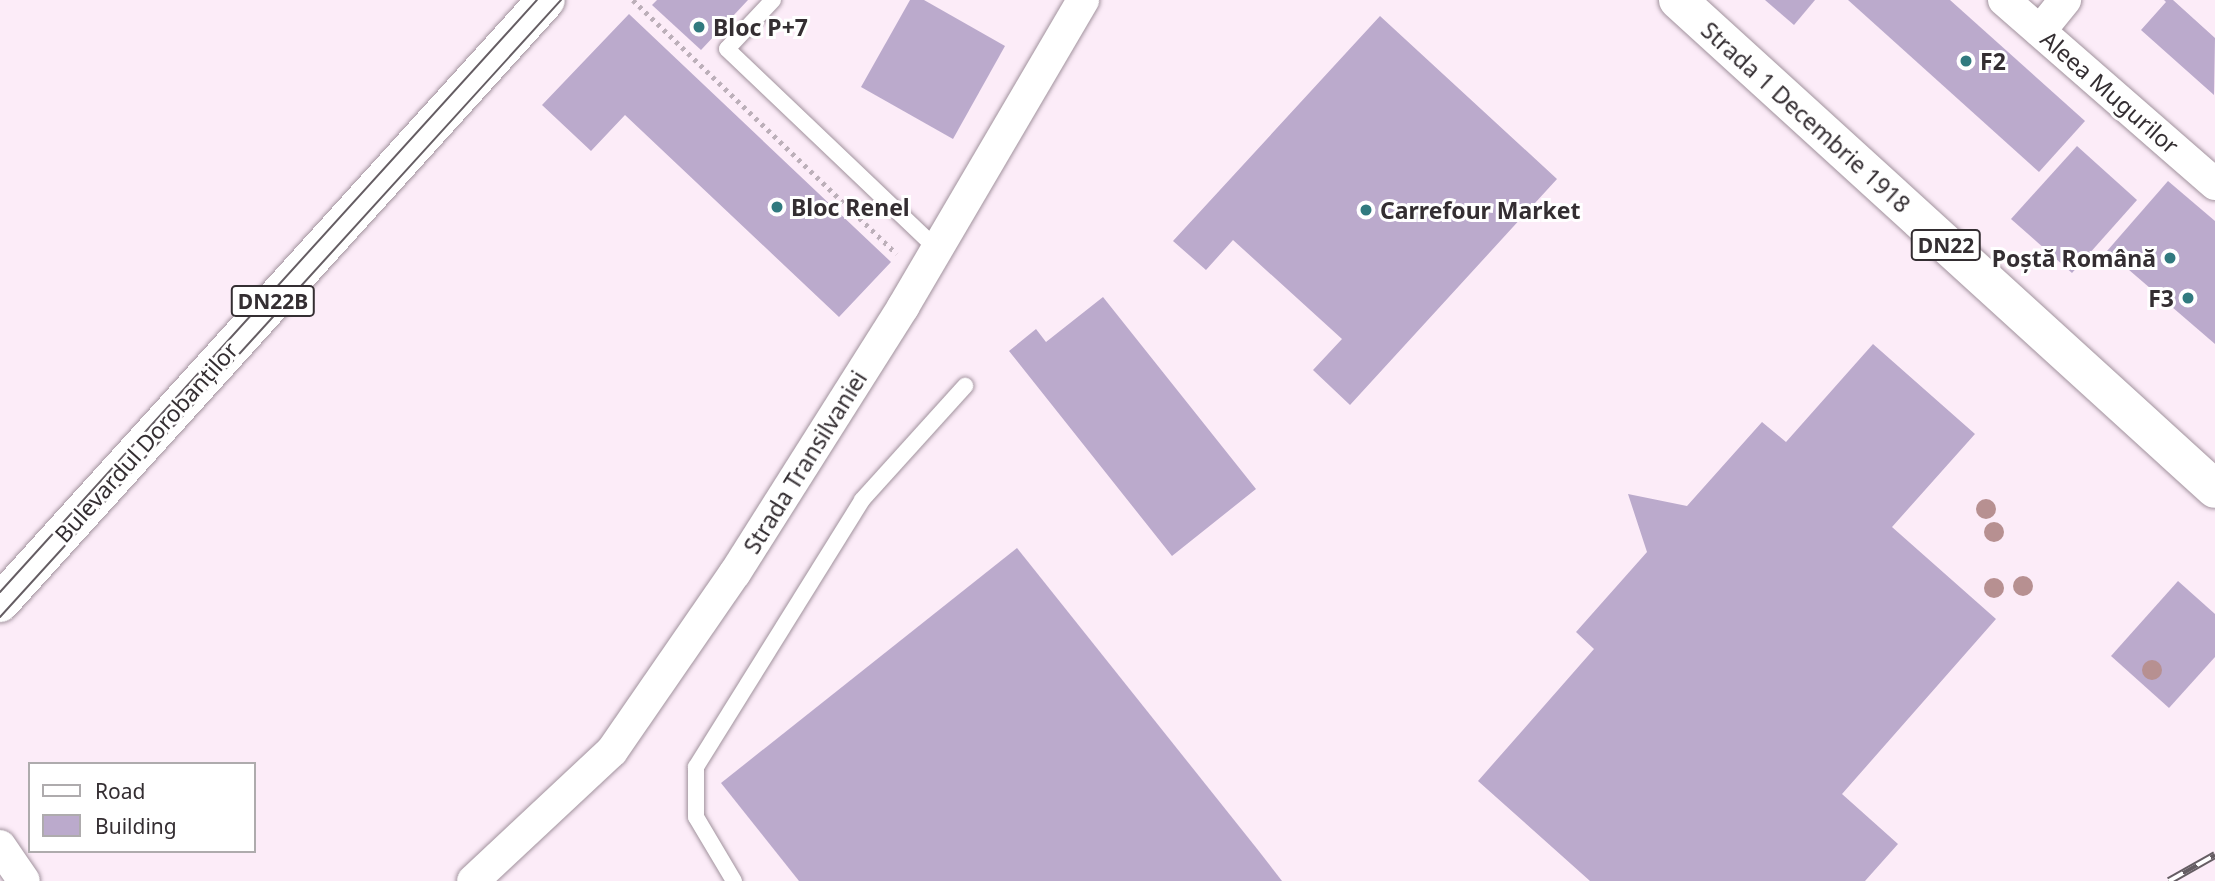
<!DOCTYPE html>
<html>
<head>
<meta charset="utf-8">
<style>
	body { margin:0 }
	#map { position:relative; width:2215px; height:881px; overflow:hidden; background:#fcecf8; font-family:"Noto Sans",sans-serif }
	div>[style] { position:absolute }
	.building>* { inset:0; background:#bac }
	.path>* { height:4.5px; margin-top:-2.25px; transform-origin:0; background:repeating-linear-gradient(90deg,#bcafb9 0 3.5px,transparent 0 8.5px) }
	.roads { filter:drop-shadow(0 0 2px #a1929d) drop-shadow(0 0 2px #a1929d) }
	.service>* { height:16px; margin:-8px; padding:0 8px; transform-origin:8px; border-radius:8px; background:#fff }
	.minor>* { height:32px; margin:-16px; padding:0 16px; transform-origin:16px; border-radius:16px; background:#fff }
	.primary>* { height:38px; margin:-19px; padding:0 19px; transform-origin:19px; border-radius:19px; background:#fff }
	.tram>* { height:2px; margin:-1px; padding:0 1px; transform-origin:1px; border-radius:1px; background:#655d63 }
	.rail>* { height:8px; margin-top:-4px; transform-origin:0; background:repeating-linear-gradient(90deg,#fff 0 16px,#655d63 0 32px); box-sizing:border-box; border-block:2px solid #655d63 }
	.trees>* { width:20px; height:20px; margin:-10px; border-radius:50%; background:#b79091 }
	.dots>* { width:19px; height:19px; translate:-50% -50%; box-sizing:border-box; border:4px solid #fff; border-radius:50% }
	span { translate:-50% -50%; white-space:nowrap; text-align:center; line-height:1.15; -webkit-text-stroke:6px #fff; paint-order:stroke }
	.shield-label span { padding:2px 5px; background:#fff; border:2px solid; border-radius:5px; -webkit-text-stroke-width:0 }
	.shield-label { font-size:21px; color:#342e32; font-weight:700 }
	.poi-label { font-size:23px; color:#342e32; font-weight:700 }
	.left { translate:0 -50%; text-align:left }
	.right { translate:-100% -50%; text-align:right }
	.street-label { font-size:23px; color:#342e32 }
	.legend { position:absolute; left:28px; top:762px; width:228px; height:91px; box-sizing:border-box; background:#fff; border:2px solid #aeabad; margin:0; padding:9px 12px; list-style:none; font-size:21px; color:#342e32 }
	.legend li { display:flex; align-items:center; gap:14px; height:35px }
	.legend b { width:35px; border:2px solid #aeabad }
</style>
</head>
<body>
<div id="map">
	<div class="building">
		<i style="clip-path:polygon(657px 0,748px 0,701px 50px,652px 5px)"></i>
		<i style="clip-path:polygon(910px 0,924px 0,1005px 46px,953px 139px,861px 87px)"></i>
		<i style="clip-path:polygon(1765px 0,1815px 0,1794px 25px)"></i>
		<i style="clip-path:polygon(1848px 0,1950px 0,2085px 121px,2039px 172px)"></i>
		<i style="clip-path:polygon(2164px 0,2173px 0,2215px 38px,2214px 95px,2141px 30px,2166px 2px)"></i>
		<i style="clip-path:polygon(629px 14px,891px 262px,839px 317px,625px 115px,591px 151px,542px 105px)"></i>
		<i style="clip-path:polygon(1380px 16px,1557px 179px,1350px 405px,1313px 370px,1342px 339px,1233px 240px,1206px 270px,1173px 241px)"></i>
		<i style="clip-path:polygon(2077px 146px,2137px 200px,2072px 273px,2011px 219px)"></i>
		<i style="clip-path:polygon(2168px 181px,2215px 221px,2215px 344px,2107px 251px)"></i>
		<i style="clip-path:polygon(1103px 297px,1256px 489px,1172px 556px,1009px 351px,1036px 329px,1046px 342px)"></i>
		<i style="clip-path:polygon(1873px 344px,1975px 434px,1892px 527px,1996px 619px,1842px 794px,1898px 844px,1865px 881px,1590px 881px,1478px 781px,1594px 649px,1576px 632px,1647px 552px,1628px 494px,1687px 506px,1762px 422px,1786px 442px)"></i>
		<i style="clip-path:polygon(1017px 548px,1258px 850px,1282px 881px,799px 881px,721px 783px)"></i>
		<i style="clip-path:polygon(2178px 581px,2215px 614px,2215px 657px,2169px 708px,2111px 656px)"></i>
	</div>
	<div class="path">
		<i style="left:633px;top:0;width:366px;rotate:43.9deg"></i>
	</div>
	<div class="roads">
		<div class="service">
			<i style="left:773px;top:0;width:67px;rotate:133.2deg"></i>
			<i style="left:727px;top:49px;width:291px;rotate:43.6deg"></i>
			<i style="left:734px;top:881px;width:74px;rotate:-120.7deg"></i>
			<i style="left:696px;top:817px;width:50px;rotate:-90deg"></i>
			<i style="left:696px;top:767px;width:314px;rotate:-58.1deg"></i>
			<i style="left:862px;top:500px;width:154px;rotate:-47.9deg"></i>
		</div>
		<div class="minor">
			<i style="left:2004px;top:0;width:280px;rotate:41.1deg"></i>
			<i style="left:2040px;top:31px;width:40px;rotate:-51deg"></i>
			<i style="left:0;top:846px;width:42px;rotate:55.6deg"></i>
			<i style="left:473px;top:881px;width:190px;rotate:-43.1deg"></i>
			<i style="left:612px;top:751px;width:216px;rotate:-55.4deg"></i>
			<i style="left:735px;top:573px;width:315px;rotate:-57.7deg"></i>
			<i style="left:903px;top:307px;width:356px;rotate:-59.6deg"></i>
		</div>
		<div class="primary">
			<i style="left:1678px;top:0;width:726px;rotate:42.32deg"></i>
			<i style="left:0;top:603px;width:813px;rotate:-47.84deg"></i>
		</div>
	</div>
	<div class="tram">
		<i style="left:0;top:592px;width:799px;rotate:-47.79deg"></i>
		<i style="left:0;top:617px;width:834px;rotate:-47.72deg"></i>
	</div>
	<div class="rail">
		<i style="left:2169px;top:881px;width:53px;rotate:-29.5deg"></i>
	</div>
	<div class="trees">
		<i style="left:1986px;top:509px"></i>
		<i style="left:1994px;top:532px"></i>
		<i style="left:2023px;top:586px"></i>
		<i style="left:1994px;top:588px"></i>
		<i style="left:2152px;top:670px"></i>
	</div>
	<div class="dots">
		<i style="left:699px;top:27px;background:#317a7f"></i>
		<i style="left:1966px;top:61px;background:#317a7f"></i>
		<i style="left:777px;top:207px;background:#317a7f"></i>
		<i style="left:1366px;top:210px;background:#317a7f"></i>
		<i style="left:2170px;top:258px;background:#317a7f"></i>
		<i style="left:2188px;top:298px;background:#317a7f"></i>
	</div>
	<div class="shield-label">
		<span style="left:1946px;top:245px">DN22</span>
		<span style="left:273px;top:301px">DN22B</span>
	</div>
	<div class="poi-label">
		<span class="left" style="left:713px;top:27px">Bloc P+7</span>
		<span class="left" style="left:1980px;top:61px">F2</span>
		<span class="left" style="left:791px;top:207px">Bloc Renel</span>
		<span class="left" style="left:1380px;top:210px">Carrefour Market</span>
		<span class="right" style="left:2156px;top:258px">Poștă Română</span>
		<span class="right" style="left:2174px;top:298px">F3</span>
	</div>
	<div class="street-label">
		<span style="left:2110px;top:92px;rotate:41deg">Aleea Mugurilor</span>
		<span style="left:1806px;top:117px;rotate:42deg">Strada 1 Decembrie 1918</span>
		<span style="left:146px;top:442px;rotate:-48deg">Bulevardul Dorobanților</span>
		<span style="left:805px;top:462px;rotate:-58deg">Strada Transilvaniei</span>
	</div>
	<ul class="legend">
	<li><b style="height:9px;background:#fff"></b>Road</li>
	<li><b style="height:19px;background:#bac"></b>Building</li>
	</ul>
</div>
</body>
</html>
